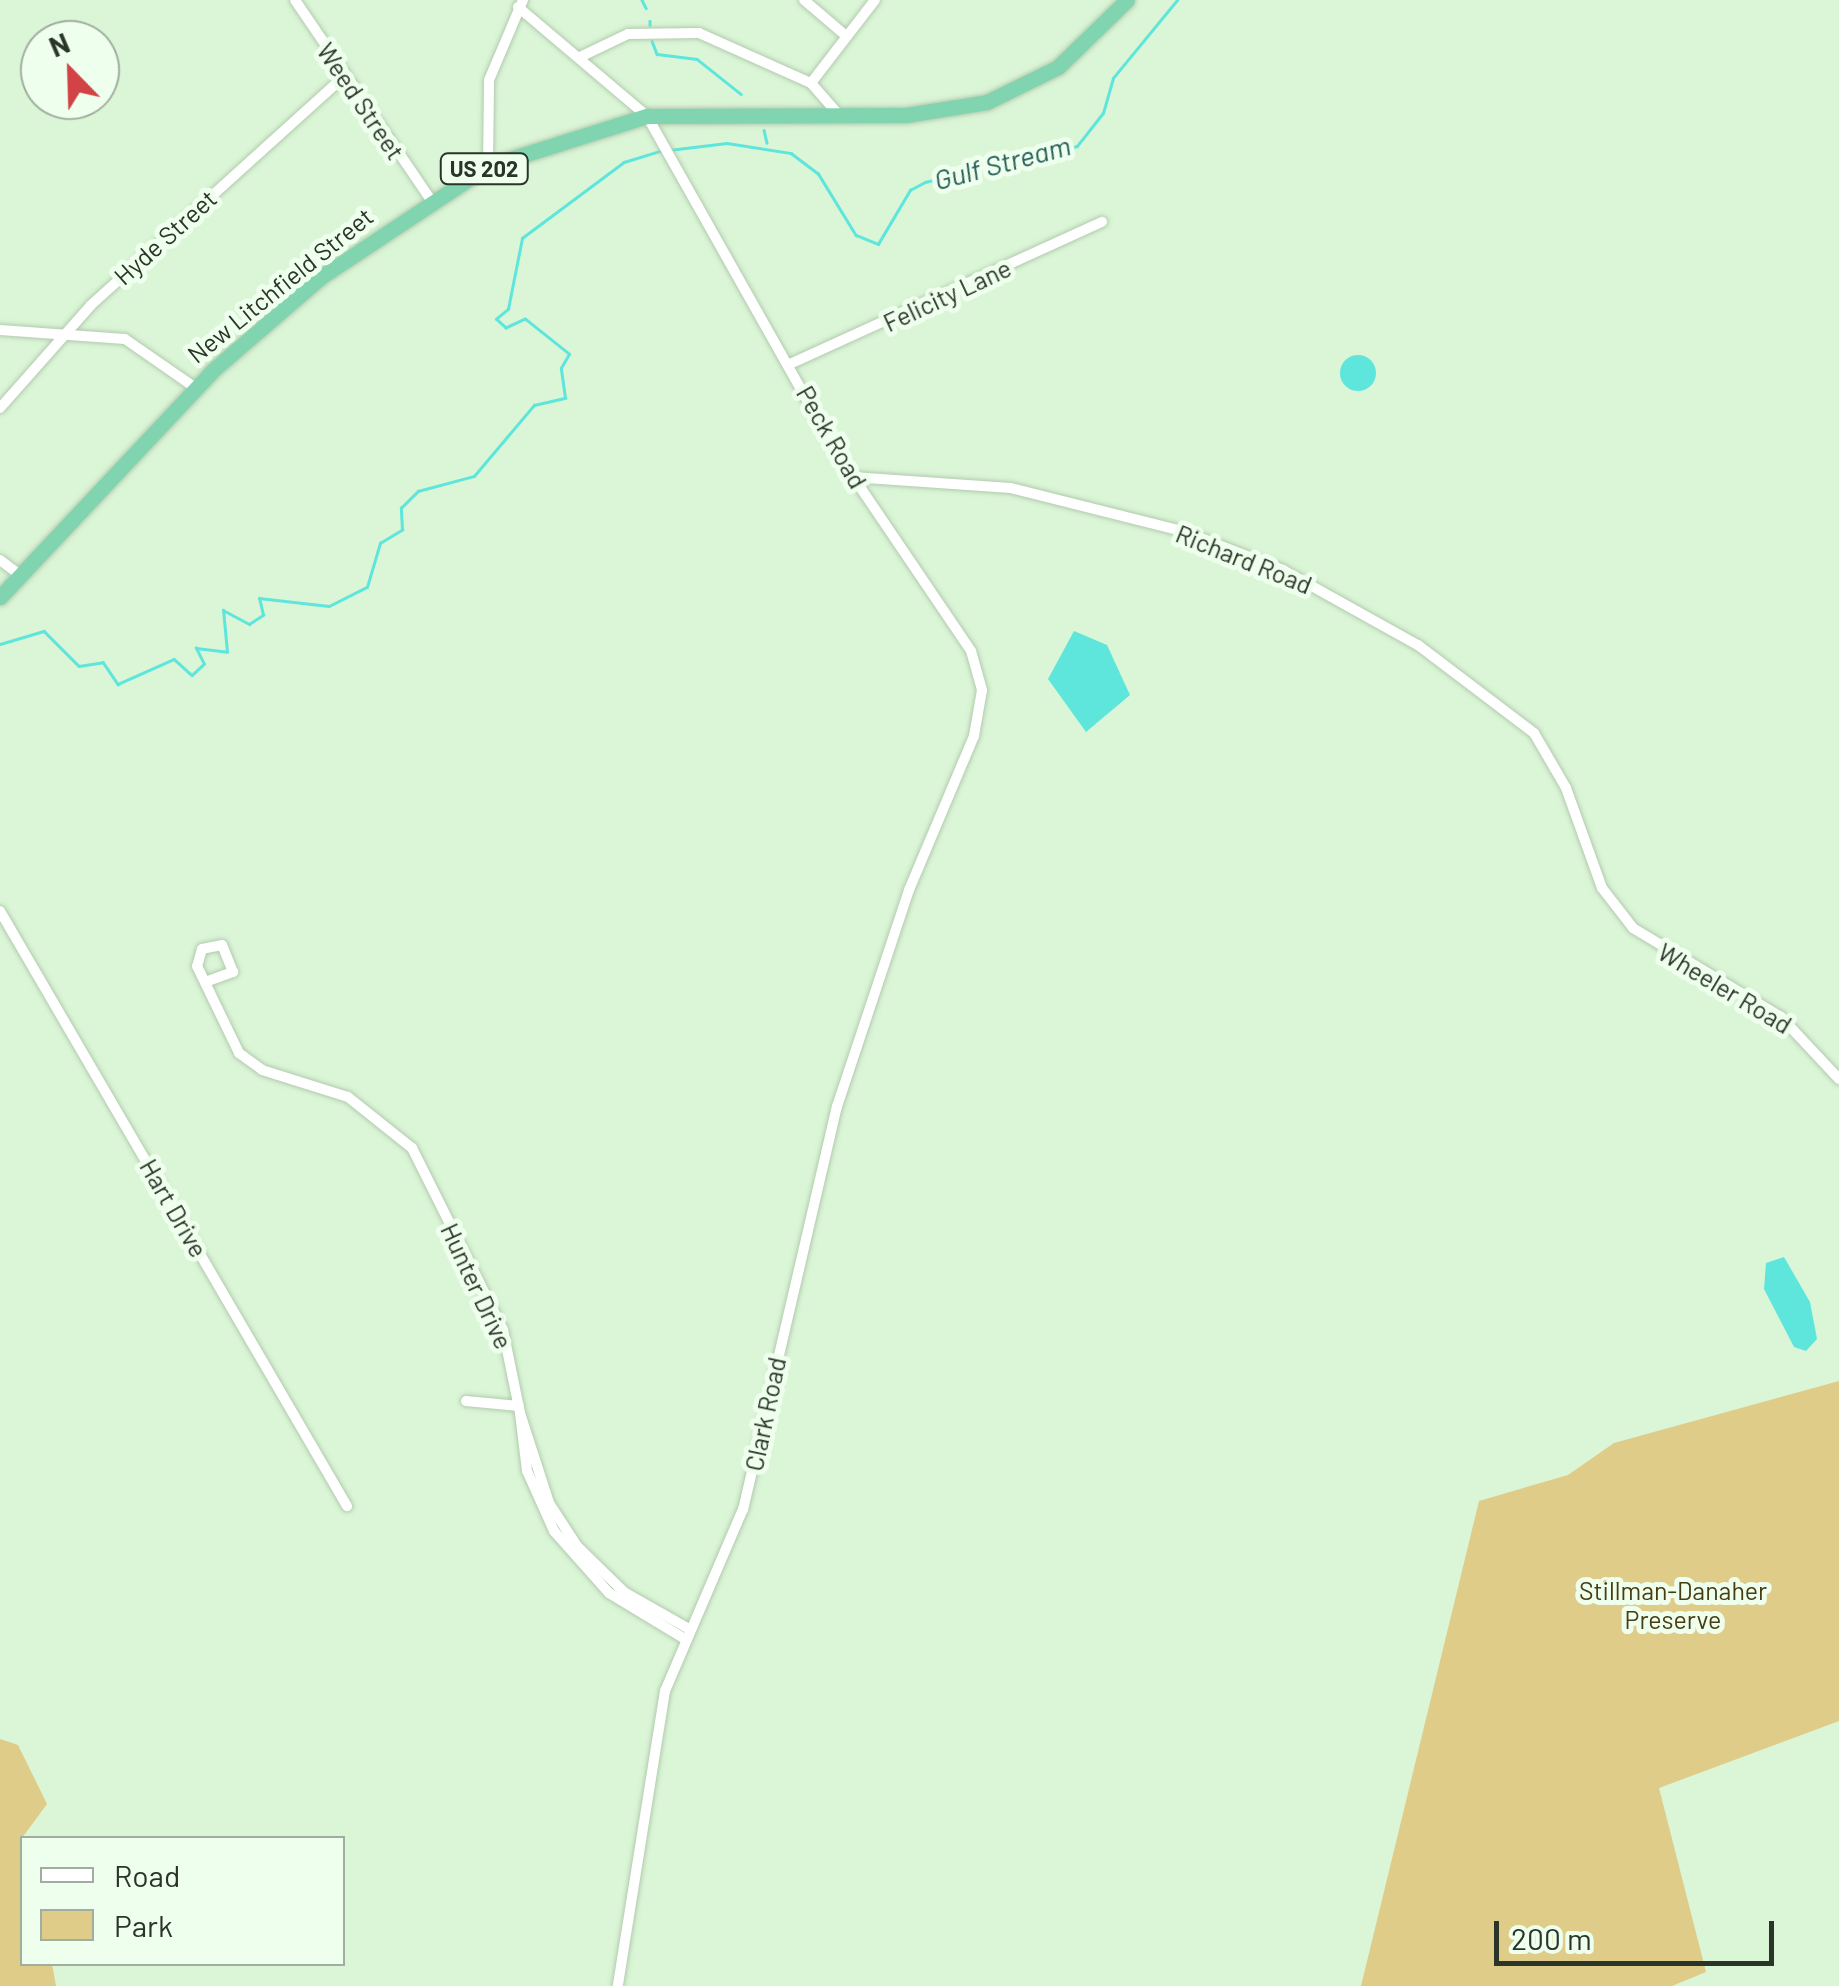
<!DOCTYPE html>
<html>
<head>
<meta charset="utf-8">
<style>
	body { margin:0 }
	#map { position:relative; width:1839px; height:1986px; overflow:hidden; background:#dbf5d7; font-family:Barlow,sans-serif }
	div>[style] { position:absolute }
	.green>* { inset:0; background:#dfcc89 }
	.water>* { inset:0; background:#5ee6dc }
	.round { border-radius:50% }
	.stream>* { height:2.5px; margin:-1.25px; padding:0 1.25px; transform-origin:1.25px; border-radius:1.25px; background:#5ee6dc }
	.roads { filter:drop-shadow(0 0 2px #b2cbae) drop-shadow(0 0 2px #b2cbae) }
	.minor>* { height:10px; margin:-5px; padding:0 5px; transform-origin:5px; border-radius:5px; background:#fff }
	.highway>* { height:15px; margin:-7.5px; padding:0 7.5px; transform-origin:7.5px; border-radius:7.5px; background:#80d5b0 }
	span { translate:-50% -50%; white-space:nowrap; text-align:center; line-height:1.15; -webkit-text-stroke:10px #efffed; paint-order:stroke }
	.shield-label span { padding:2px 8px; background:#efffed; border:2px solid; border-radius:8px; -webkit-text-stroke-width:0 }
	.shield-label { font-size:22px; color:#2a3429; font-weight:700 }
	.street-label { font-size:25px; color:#2a3429 }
	.park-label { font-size:25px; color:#473c13 }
	.water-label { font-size:28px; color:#255d59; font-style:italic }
	.legend { position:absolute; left:20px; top:1836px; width:325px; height:130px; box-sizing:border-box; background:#efffed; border:2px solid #a0ae9f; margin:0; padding:12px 18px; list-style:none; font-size:30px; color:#2a3429 }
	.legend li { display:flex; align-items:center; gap:20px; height:50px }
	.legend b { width:50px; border:2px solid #a0ae9f }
	.north { position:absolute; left:20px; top:20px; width:100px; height:100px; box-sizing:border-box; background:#efffed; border:2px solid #a0ae9f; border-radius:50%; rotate:337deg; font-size:28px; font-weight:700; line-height:40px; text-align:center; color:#2a3429 }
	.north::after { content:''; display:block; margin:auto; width:35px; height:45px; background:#d24345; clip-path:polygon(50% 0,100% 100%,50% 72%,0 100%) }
	.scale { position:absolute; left:1494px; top:1921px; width:280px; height:45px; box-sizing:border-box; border:5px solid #2a3429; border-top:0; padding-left:12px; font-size:30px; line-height:35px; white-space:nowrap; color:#2a3429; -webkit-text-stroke:8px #efffed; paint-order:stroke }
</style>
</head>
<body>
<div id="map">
	<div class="green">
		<i style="clip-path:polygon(1839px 1381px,1839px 1721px,1659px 1788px,1706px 1972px,1672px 1986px,1361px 1986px,1479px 1501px,1568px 1475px,1614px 1443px)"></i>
		<i style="clip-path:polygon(0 1739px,18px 1745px,47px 1804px,22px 1838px,22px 1964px,52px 1964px,56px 1986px,0 1986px)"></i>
	</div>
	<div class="water">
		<i class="round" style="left:1340px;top:355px;width:36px;height:36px"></i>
		<i style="clip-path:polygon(1074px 631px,1107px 645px,1130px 695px,1086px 732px,1048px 679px)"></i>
		<i style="clip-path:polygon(1784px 1257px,1810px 1302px,1817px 1339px,1806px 1351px,1794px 1347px,1764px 1289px,1766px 1263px)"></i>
	</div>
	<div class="stream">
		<i style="left:642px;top:0;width:9px;rotate:63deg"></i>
		<i style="left:650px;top:21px;width:4px;rotate:90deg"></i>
		<i style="left:652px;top:41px;width:14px;rotate:69deg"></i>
		<i style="left:657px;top:54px;width:40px;rotate:7.1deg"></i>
		<i style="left:697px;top:59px;width:56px;rotate:38.5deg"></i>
		<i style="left:764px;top:130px;width:13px;rotate:77deg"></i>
		<i style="left:669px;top:150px;width:58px;rotate:-6.9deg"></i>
		<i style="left:727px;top:143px;width:65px;rotate:8.9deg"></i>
		<i style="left:791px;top:153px;width:34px;rotate:37deg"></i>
		<i style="left:818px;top:173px;width:73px;rotate:58.5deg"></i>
		<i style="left:856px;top:235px;width:24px;rotate:22deg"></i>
		<i style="left:878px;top:244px;width:63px;rotate:-59.3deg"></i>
		<i style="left:910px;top:190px;width:17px;rotate:-28deg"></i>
		<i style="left:925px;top:182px;width:156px;rotate:-13.3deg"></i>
		<i style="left:1077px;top:146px;width:42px;rotate:-51.8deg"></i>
		<i style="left:1103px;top:113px;width:36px;rotate:-74deg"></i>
		<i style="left:1113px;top:78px;width:101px;rotate:-50.6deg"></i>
		<i style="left:0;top:644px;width:46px;rotate:-16.5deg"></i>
		<i style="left:44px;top:631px;width:49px;rotate:45deg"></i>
		<i style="left:79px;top:666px;width:24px;rotate:-9deg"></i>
		<i style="left:103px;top:662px;width:27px;rotate:56deg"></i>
		<i style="left:118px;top:684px;width:61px;rotate:-24.1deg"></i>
		<i style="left:174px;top:659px;width:24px;rotate:42deg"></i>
		<i style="left:192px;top:675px;width:16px;rotate:-43deg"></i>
		<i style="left:204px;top:664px;width:18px;rotate:-117deg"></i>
		<i style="left:196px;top:648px;width:31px;rotate:7deg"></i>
		<i style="left:227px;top:652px;width:42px;rotate:-95.4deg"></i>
		<i style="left:223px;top:610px;width:30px;rotate:28deg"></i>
		<i style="left:249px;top:624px;width:17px;rotate:-33deg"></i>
		<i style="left:263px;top:615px;width:17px;rotate:-103deg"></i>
		<i style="left:259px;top:598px;width:70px;rotate:6.5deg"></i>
		<i style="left:329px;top:606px;width:42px;rotate:-26.6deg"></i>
		<i style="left:367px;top:587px;width:46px;rotate:-73.5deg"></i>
		<i style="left:380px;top:543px;width:26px;rotate:-31deg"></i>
		<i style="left:402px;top:530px;width:22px;rotate:-93deg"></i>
		<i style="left:401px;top:508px;width:24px;rotate:-45deg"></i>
		<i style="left:418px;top:491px;width:58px;rotate:-15deg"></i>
		<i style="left:474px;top:476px;width:93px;rotate:-49.8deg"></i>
		<i style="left:534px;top:405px;width:32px;rotate:-13deg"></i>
		<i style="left:565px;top:398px;width:30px;rotate:-98deg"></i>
		<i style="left:561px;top:368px;width:16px;rotate:-60deg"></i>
		<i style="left:569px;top:354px;width:56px;rotate:-141.5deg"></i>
		<i style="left:525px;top:319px;width:21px;rotate:155deg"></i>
		<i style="left:506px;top:328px;width:13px;rotate:-138deg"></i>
		<i style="left:496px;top:319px;width:16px;rotate:-40deg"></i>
		<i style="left:508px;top:309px;width:72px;rotate:-78.8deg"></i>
		<i style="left:522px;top:238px;width:127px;rotate:-36.7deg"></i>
		<i style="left:624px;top:162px;width:39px;rotate:-17deg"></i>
	</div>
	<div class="roads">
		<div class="minor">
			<i style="left:295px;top:0;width:242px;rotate:55.8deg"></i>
			<i style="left:804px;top:0;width:54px;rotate:40.5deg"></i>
			<i style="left:518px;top:7px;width:169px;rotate:40.2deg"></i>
			<i style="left:647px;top:116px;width:383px;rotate:60.6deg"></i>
			<i style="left:835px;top:450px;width:243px;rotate:55.9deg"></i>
			<i style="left:971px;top:651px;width:41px;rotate:74.2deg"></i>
			<i style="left:982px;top:690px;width:47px;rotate:99.9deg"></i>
			<i style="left:974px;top:736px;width:167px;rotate:112.9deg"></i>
			<i style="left:909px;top:890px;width:228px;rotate:108.4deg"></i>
			<i style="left:837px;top:1106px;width:414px;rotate:103.1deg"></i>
			<i style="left:743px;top:1509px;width:198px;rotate:113.2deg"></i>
			<i style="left:665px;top:1691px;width:299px;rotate:99.1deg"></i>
			<i style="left:582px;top:56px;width:51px;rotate:-25.6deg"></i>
			<i style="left:628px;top:34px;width:71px;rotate:-0.8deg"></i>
			<i style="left:699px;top:33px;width:123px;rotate:24.1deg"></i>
			<i style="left:811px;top:83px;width:41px;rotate:48.9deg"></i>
			<i style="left:811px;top:83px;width:105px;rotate:-52.4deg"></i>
			<i style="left:488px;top:166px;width:86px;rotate:-89.3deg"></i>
			<i style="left:489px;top:80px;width:87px;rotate:-67deg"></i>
			<i style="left:0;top:330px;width:125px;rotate:4.1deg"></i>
			<i style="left:125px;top:339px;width:84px;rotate:34.8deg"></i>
			<i style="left:790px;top:364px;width:343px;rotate:-24.5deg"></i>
			<i style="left:0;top:408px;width:137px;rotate:-48.5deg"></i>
			<i style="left:91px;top:305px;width:340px;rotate:-42.1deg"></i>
			<i style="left:852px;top:477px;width:159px;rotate:4deg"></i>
			<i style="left:1011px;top:488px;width:176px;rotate:14.1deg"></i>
			<i style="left:1182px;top:531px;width:108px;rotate:21.1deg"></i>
			<i style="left:1283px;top:570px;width:154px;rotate:29.1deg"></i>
			<i style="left:1418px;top:645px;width:146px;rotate:37.2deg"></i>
			<i style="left:1534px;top:733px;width:64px;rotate:59.8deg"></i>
			<i style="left:1566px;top:788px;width:106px;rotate:70.2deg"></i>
			<i style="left:1602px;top:888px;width:51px;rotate:52.2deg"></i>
			<i style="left:1633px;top:928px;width:173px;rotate:31deg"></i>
			<i style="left:1781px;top:1017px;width:85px;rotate:46.9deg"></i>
			<i style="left:0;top:560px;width:25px;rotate:37deg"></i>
			<i style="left:0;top:911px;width:689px;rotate:59.75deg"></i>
			<i style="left:208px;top:981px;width:27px;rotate:-20deg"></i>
			<i style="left:233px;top:972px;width:29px;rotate:-112deg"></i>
			<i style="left:222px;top:945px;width:20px;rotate:169deg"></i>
			<i style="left:202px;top:949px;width:18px;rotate:106deg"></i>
			<i style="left:197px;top:966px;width:97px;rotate:64.2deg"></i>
			<i style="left:239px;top:1053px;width:29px;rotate:36deg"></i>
			<i style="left:262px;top:1070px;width:90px;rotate:17.4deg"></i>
			<i style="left:348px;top:1097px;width:82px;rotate:38.6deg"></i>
			<i style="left:412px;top:1148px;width:203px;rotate:63.4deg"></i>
			<i style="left:503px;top:1330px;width:85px;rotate:78.4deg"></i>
			<i style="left:466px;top:1401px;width:53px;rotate:5.4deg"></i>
			<i style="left:685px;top:1639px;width:89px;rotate:-148.8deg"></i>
			<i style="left:609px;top:1593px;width:83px;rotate:-131.6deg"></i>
			<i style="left:554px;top:1531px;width:66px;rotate:-114.2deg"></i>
			<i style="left:527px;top:1471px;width:58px;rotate:-96.9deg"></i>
			<i style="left:520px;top:1413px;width:95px;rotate:72.1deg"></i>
			<i style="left:549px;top:1503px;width:51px;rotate:56.9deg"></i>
			<i style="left:577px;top:1546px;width:66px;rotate:44.4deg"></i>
			<i style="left:624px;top:1592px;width:75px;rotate:29.6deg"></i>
		</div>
		<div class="highway">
			<i style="left:0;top:597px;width:310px;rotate:-46.8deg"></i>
			<i style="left:212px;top:371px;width:145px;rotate:-40.8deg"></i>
			<i style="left:322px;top:276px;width:199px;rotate:-33.5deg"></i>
			<i style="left:488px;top:166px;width:167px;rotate:-17.5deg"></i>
			<i style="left:647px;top:116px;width:259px;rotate:-0.2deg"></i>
			<i style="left:906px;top:115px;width:82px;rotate:-9.1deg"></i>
			<i style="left:987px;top:102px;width:79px;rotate:-26.2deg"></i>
			<i style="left:1058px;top:67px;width:96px;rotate:-44.2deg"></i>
		</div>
	</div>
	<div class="shield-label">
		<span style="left:484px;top:169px">US 202</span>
	</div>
	<div class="street-label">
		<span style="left:361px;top:101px;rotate:56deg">Weed Street</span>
		<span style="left:165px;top:237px;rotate:-42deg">Hyde Street</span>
		<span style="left:280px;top:285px;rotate:-39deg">New Litchfield Street</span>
		<span style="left:947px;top:295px;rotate:-25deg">Felicity Lane</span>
		<span style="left:832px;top:437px;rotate:60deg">Peck Road</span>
		<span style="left:1244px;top:559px;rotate:22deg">Richard Road</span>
		<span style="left:1725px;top:988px;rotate:31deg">Wheeler Road</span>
		<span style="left:174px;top:1208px;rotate:60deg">Hart Drive</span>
		<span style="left:477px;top:1286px;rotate:65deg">Hunter Drive</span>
		<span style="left:765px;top:1414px;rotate:-78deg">Clark Road</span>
	</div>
	<div class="park-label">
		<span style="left:1673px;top:1605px">Stillman-Danaher<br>Preserve</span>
	</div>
	<div class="water-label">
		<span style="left:1002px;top:162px;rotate:-15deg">Gulf Stream</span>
	</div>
	<ul class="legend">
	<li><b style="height:12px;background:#fff"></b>Road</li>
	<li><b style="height:28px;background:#dfcc89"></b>Park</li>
	</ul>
	<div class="north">N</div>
	<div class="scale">200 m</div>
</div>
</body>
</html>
